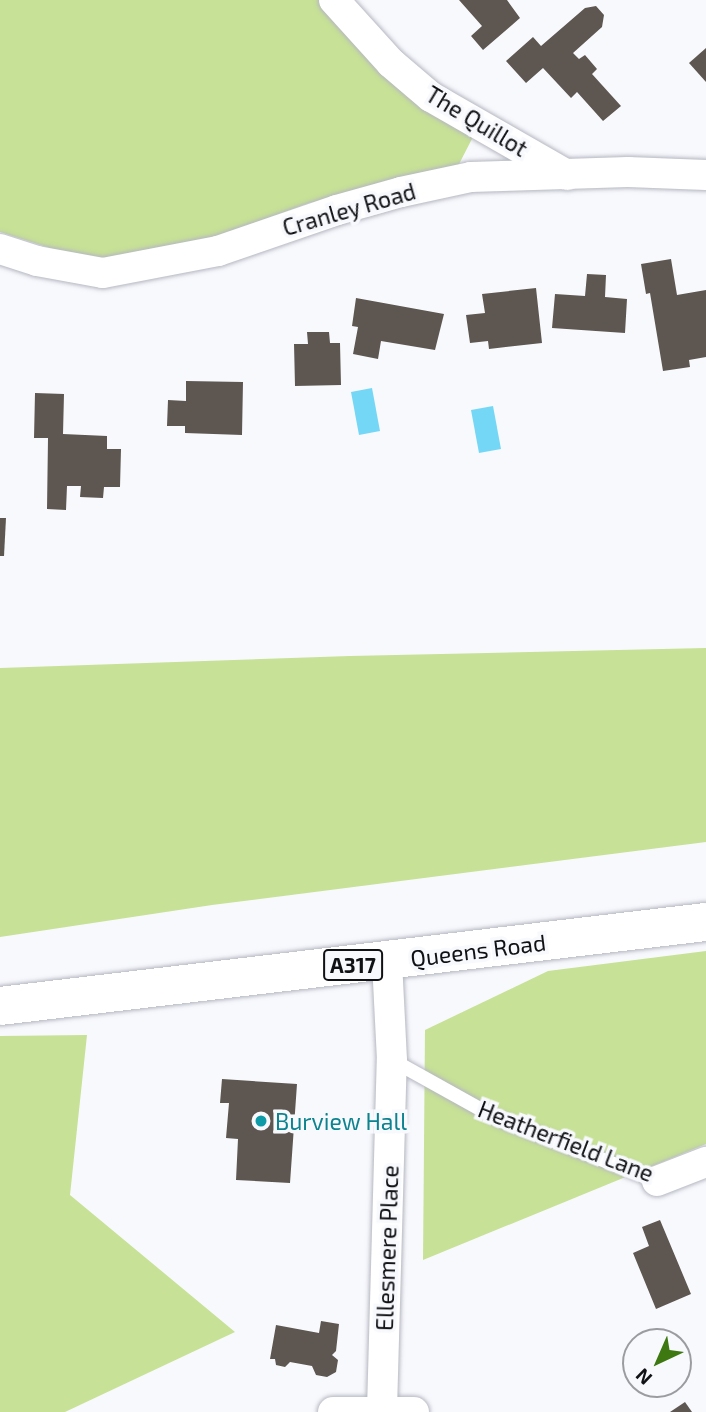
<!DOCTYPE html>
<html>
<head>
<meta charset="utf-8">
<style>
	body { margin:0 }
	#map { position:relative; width:706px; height:1412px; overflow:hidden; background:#f8f9fd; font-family:"Exo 2",sans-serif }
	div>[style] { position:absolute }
	.green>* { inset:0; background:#c7e196 }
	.water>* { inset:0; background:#75d7f6 }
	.building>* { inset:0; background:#5e5650 }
	.roads { filter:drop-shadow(0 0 2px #b5b7c1) drop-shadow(0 0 2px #b5b7c1) }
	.lane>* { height:14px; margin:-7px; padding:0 7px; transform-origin:7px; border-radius:7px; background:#fff }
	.street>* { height:30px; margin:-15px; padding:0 15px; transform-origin:15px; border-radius:15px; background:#fff }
	.primary>* { height:38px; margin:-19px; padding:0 19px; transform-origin:19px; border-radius:19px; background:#fff }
	.dots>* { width:19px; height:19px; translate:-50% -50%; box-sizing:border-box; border:4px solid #f8f9fd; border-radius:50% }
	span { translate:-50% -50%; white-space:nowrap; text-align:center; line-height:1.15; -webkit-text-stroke:7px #f8f9fd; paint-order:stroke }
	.shield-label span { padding:2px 5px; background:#f8f9fd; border:2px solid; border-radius:5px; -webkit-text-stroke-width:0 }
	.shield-label { font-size:21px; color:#101114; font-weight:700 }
	.street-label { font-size:23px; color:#101114 }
	.culture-label { font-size:23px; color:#0d838f }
	.left { translate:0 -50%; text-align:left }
	.north { position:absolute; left:622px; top:1328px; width:70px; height:70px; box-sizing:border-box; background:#f8f9fd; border:2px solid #9b9ca0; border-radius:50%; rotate:224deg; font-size:19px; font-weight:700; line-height:28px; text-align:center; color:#101114 }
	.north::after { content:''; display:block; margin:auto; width:24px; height:32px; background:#3d7810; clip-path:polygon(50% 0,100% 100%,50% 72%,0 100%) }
</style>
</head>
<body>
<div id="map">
	<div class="green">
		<i style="clip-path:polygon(0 0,328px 0,477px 129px,455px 172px,309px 203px,174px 252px,100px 264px,0 232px)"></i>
		<i style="clip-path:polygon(706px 648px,706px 842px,212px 905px,0 937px,0 668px,350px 656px)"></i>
		<i style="clip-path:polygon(706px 951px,706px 1144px,423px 1260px,425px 1030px,548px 971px)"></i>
		<i style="clip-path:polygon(87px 1035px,70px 1195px,235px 1332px,65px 1412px,0 1412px,0 1036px)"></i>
	</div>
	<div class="water">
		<i style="clip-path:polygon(372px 388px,380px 431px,359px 435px,351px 392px)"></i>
		<i style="clip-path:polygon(493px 406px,501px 449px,479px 453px,471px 410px)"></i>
	</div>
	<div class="building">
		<i style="clip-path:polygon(459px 0,507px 0,520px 18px,483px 50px,471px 36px,482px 26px)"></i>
		<i style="clip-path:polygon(596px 6px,604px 15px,602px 27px,573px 53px,579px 59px,585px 55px,597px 69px,592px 74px,621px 106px,603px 121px,577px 92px,571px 98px,543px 68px,526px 83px,506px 61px,533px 37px,541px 46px,585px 8px)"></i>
		<i style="clip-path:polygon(706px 48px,706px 82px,689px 63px)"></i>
		<i style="clip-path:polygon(671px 259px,677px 295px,706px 290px,706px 357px,689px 360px,690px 367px,663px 371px,650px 293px,646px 294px,641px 264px)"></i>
		<i style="clip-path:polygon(587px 274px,606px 275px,605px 297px,627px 299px,625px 333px,552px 328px,555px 294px,585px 296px)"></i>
		<i style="clip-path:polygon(536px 288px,542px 343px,489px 349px,488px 341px,470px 343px,466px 315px,485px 313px,482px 294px)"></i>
		<i style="clip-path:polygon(356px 298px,444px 314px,435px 350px,381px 341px,378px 359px,353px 354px,358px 327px,352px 326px)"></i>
		<i style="clip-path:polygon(307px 332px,329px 332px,330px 343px,340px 343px,341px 385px,295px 386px,294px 344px,308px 344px)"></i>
		<i style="clip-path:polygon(186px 381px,243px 382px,242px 435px,185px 433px,185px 426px,167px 426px,168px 400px,186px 401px)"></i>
		<i style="clip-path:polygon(35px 393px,64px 394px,63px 434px,107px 436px,107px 449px,121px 449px,120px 487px,104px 487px,103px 498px,80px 497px,81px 486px,67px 486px,66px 510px,47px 509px,48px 438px,34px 438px)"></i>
		<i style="clip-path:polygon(0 518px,6px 518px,4px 556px,0 556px)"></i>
		<i style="clip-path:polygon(222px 1079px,297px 1084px,290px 1183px,236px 1180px,238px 1139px,226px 1138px,229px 1103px,220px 1103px)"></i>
		<i style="clip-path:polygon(660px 1220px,691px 1294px,656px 1309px,633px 1253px,649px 1246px,642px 1227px)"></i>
		<i style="clip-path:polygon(321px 1321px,339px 1324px,336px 1351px,332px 1355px,338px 1360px,336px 1372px,327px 1377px,316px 1375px,312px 1366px,290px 1362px,285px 1367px,276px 1365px,275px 1359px,270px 1359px,276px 1325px,319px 1333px)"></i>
		<i style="clip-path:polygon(685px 1402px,692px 1412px,670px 1412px)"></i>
	</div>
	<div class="roads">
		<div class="lane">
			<i style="left:392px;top:1060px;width:121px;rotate:29.1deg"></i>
			<i style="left:498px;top:1119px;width:171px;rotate:21.3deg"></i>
		</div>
		<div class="street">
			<i style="left:334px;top:0;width:85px;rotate:47.9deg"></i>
			<i style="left:391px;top:63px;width:52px;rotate:40.4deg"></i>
			<i style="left:431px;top:97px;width:157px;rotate:29.8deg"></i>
			<i style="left:0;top:249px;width:39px;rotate:18deg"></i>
			<i style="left:37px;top:261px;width:67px;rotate:10.3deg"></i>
			<i style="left:103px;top:273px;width:117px;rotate:-10.8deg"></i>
			<i style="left:218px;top:251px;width:126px;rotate:-19deg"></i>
			<i style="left:337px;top:210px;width:66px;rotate:-15.7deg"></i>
			<i style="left:401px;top:192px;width:72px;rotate:-12.1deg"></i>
			<i style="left:471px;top:177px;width:157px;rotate:-1.8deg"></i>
			<i style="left:628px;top:172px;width:78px;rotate:2.2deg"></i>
			<i style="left:657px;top:1181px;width:53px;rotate:-21.2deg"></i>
			<i style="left:382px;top:1410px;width:350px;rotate:-88.4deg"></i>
			<i style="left:392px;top:1060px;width:99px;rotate:-92.9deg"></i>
			<i style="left:333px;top:1412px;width:81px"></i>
		</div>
		<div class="primary">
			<i style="left:0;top:1006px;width:711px;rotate:-6.79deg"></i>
		</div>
	</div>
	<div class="dots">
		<i style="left:261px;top:1121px;background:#0f9aa8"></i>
	</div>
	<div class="shield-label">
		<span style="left:353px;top:965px">A317</span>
	</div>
	<div class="street-label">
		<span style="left:477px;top:121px;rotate:31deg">The Quillot</span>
		<span style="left:349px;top:209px;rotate:-16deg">Cranley Road</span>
		<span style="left:478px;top:950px;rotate:-7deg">Queens Road</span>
		<span style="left:566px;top:1141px;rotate:21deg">Heatherfield Lane</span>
		<span style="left:387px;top:1248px;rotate:-88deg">Ellesmere Place</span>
	</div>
	<div class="culture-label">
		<span class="left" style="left:275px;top:1121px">Burview Hall</span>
	</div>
	<div class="north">N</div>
</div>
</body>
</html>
